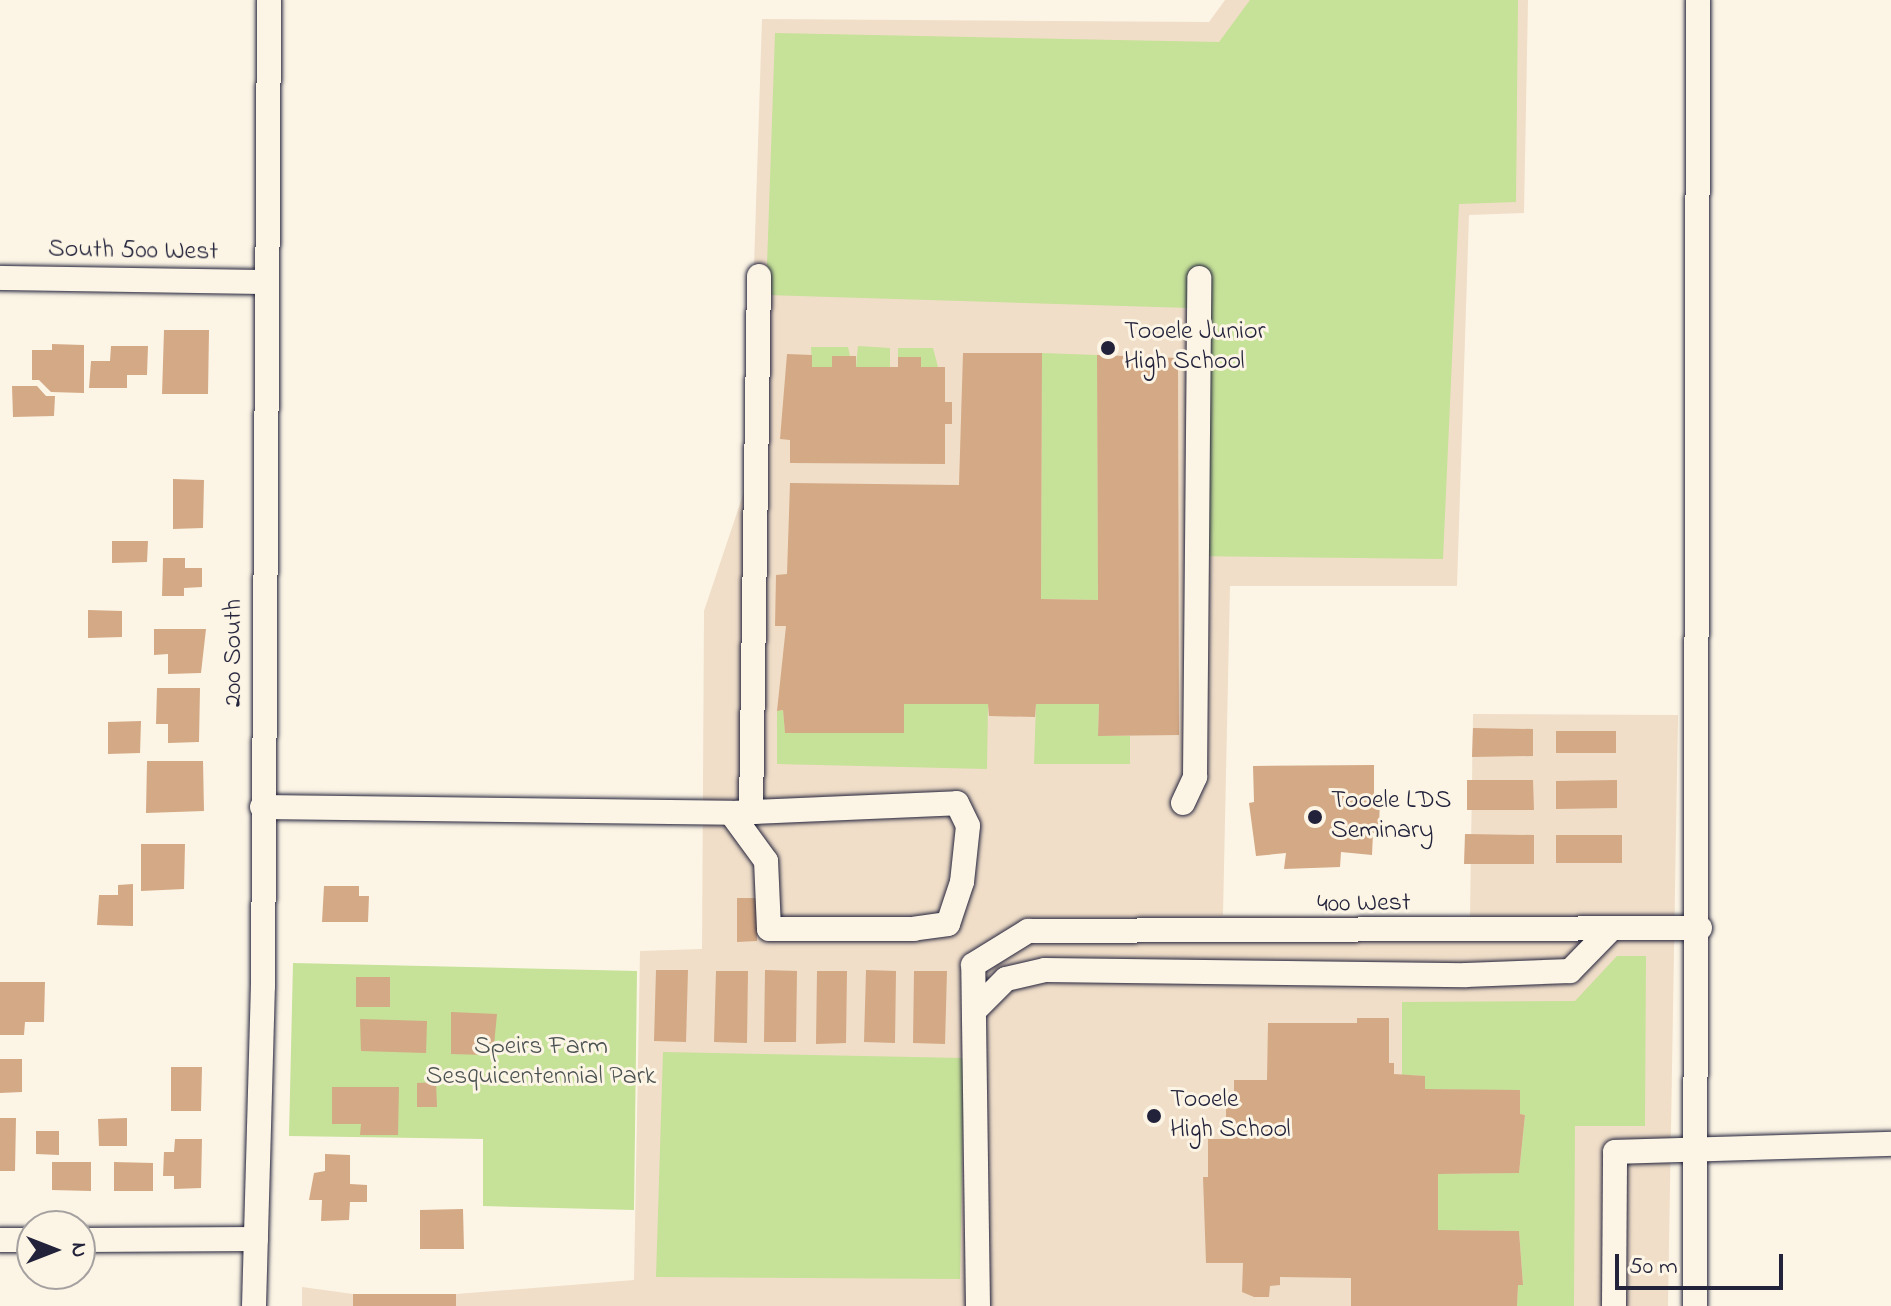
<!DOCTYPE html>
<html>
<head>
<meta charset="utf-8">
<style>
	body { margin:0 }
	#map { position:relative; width:1891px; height:1306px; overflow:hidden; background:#fcf5e5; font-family:"Indie Flower",sans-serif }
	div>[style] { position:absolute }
	.built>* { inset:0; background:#f0dec8 }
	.green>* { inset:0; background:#c6e198 }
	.building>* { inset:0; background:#d4a985 }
	.roads { filter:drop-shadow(0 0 2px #22223b) drop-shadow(0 0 2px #22223b) }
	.minor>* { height:24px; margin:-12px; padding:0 12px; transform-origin:12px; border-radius:12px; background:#fcf5e5 }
	.dots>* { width:22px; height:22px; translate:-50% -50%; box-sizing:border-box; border:4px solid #fcf5e5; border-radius:50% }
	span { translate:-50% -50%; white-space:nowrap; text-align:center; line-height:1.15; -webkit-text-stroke:6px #fcf5e5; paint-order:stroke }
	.street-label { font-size:26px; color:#22223b }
	.poi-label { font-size:26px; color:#22223b }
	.left { translate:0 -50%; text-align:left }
	.park-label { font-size:26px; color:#4b5252 }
	.north { position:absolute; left:16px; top:1210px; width:80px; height:80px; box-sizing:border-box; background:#fcf5e5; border:2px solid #a5a1a1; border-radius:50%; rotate:90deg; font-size:22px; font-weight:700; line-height:32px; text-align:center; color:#22223b }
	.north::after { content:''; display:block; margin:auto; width:28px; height:36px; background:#22223b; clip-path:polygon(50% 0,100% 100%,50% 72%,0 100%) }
	.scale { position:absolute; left:1615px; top:1254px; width:168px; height:36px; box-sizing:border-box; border:4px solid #22223b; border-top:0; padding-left:10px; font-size:24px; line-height:28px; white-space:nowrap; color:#22223b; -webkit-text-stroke:6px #fcf5e5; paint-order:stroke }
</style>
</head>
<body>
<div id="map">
	<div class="built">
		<i style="clip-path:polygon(1225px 0,1528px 0,1524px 213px,1469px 215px,1457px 586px,1230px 586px,1223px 915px,1470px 917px,1473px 714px,1678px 715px,1668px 1306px,302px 1306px,302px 1287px,353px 1294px,456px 1294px,634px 1280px,640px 951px,702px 949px,704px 611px,747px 483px,762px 19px,1209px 22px)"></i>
	</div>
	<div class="green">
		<i style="clip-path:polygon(1250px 0,1518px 0,1516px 202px,1459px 204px,1443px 559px,1189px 556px,1190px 308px,766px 295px,775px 33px,1219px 42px)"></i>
		<i style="clip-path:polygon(858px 346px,890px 348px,890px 367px,856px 367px)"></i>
		<i style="clip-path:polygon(811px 347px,848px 347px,850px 356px,832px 356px,832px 367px,812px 367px)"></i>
		<i style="clip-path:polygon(898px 348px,933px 348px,938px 367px,921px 367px,921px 357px,898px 357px)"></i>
		<i style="clip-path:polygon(1042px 353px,1097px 355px,1098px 600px,1041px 599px)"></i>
		<i style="clip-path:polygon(904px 704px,988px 704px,987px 769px,777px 764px,777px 711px,783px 710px,785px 732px)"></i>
		<i style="clip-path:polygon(1036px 704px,1099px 704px,1098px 736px,1130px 736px,1130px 764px,1034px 764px)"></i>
		<i style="clip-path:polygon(1617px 956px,1646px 956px,1645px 1126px,1575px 1126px,1574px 1306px,1517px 1306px,1518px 1285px,1523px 1284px,1519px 1231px,1438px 1230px,1438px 1174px,1519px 1173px,1525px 1115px,1520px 1114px,1520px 1091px,1425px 1089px,1425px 1076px,1402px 1075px,1402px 1002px,1575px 1001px)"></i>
		<i style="clip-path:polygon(293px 963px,637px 971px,634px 1210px,483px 1206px,483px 1139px,289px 1136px)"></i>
		<i style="clip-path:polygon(663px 1052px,964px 1058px,960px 1279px,656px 1277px)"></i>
	</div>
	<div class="building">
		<i style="clip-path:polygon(164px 330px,209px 330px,208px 394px,162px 394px)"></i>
		<i style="clip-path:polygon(52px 344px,84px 345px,84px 393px,51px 392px,39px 380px,32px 380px,32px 350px,52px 350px)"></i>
		<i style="clip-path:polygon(111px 346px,148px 346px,147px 375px,127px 375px,127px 388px,89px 388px,91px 361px,110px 361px)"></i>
		<i style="clip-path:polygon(963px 353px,1042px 353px,1041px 599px,1098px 600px,1097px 355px,1178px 358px,1179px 735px,1098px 736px,1099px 704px,1036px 704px,1035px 717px,989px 716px,988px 704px,904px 704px,904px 733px,785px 733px,783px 710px,777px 711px,786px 626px,775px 626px,776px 575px,787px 574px,790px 483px,959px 485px)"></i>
		<i style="clip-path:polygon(787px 354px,812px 355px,812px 367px,832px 367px,832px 356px,856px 356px,856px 367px,898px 367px,898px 357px,921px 357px,921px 367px,945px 367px,945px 402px,952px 402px,952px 424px,945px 424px,945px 464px,790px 463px,790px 440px,780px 439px)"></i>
		<i style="clip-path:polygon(12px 386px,37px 386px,46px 396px,55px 396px,54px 416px,13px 417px)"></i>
		<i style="clip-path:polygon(173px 479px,204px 480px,203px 528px,173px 529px)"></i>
		<i style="clip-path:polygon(112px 541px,148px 541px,147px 562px,112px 563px)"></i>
		<i style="clip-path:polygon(163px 558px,185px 558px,185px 568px,202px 568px,202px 587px,184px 588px,184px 596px,162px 596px)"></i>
		<i style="clip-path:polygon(88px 610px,122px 611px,122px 637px,88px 638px)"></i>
		<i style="clip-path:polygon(154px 629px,206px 629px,201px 673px,168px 674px,168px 654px,154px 655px)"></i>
		<i style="clip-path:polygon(157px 688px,200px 688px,199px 742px,168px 743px,168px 724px,156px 724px)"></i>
		<i style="clip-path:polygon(141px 721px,140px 753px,108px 754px,108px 722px)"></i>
		<i style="clip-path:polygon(1473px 728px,1533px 729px,1533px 756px,1472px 757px)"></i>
		<i style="clip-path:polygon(1556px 731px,1616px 731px,1616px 753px,1556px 753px)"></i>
		<i style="clip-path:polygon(147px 761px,203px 761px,204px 811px,146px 813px)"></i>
		<i style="clip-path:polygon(1374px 765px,1374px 795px,1380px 793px,1379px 833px,1373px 833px,1372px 855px,1341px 852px,1340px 867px,1284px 869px,1286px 853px,1256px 856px,1249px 803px,1254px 802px,1253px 766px)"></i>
		<i style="clip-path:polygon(1467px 780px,1533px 780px,1534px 810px,1467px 810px)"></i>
		<i style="clip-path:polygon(1617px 780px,1617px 808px,1556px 809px,1556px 781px)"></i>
		<i style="clip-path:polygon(1465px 834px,1534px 835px,1534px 864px,1464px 864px)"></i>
		<i style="clip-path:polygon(1556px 835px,1622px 835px,1622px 863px,1556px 863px)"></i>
		<i style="clip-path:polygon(141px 844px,185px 844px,184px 889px,141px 891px)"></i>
		<i style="clip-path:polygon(133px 884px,133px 926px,97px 925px,99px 895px,118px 895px,118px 885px)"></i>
		<i style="clip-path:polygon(324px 886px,359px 886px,359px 896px,369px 896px,368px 922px,322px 922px)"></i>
		<i style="clip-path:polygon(737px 898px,757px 898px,757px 941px,737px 942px)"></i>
		<i style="clip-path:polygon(656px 970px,688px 970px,686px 1042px,654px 1041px)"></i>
		<i style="clip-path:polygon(765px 970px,797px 971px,796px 1042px,764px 1042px)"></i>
		<i style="clip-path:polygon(866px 970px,896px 971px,895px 1043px,864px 1042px)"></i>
		<i style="clip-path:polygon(716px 971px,748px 971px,747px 1043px,714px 1042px)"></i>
		<i style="clip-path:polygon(817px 971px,847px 971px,846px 1043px,816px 1044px)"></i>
		<i style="clip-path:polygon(914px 971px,947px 971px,945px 1044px,913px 1043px)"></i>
		<i style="clip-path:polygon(356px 977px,390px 977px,390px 1007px,356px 1007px)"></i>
		<i style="clip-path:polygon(0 982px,45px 982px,44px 1022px,25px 1022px,24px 1035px,0 1035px)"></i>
		<i style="clip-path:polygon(451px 1012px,497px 1014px,494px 1045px,486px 1045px,485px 1055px,451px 1054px)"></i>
		<i style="clip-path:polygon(1357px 1018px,1389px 1018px,1389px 1063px,1394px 1063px,1394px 1074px,1425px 1076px,1425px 1089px,1520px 1090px,1520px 1114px,1525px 1115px,1519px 1173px,1438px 1174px,1438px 1230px,1519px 1231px,1523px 1285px,1518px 1285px,1517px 1306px,1351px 1306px,1351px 1278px,1280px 1277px,1280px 1285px,1270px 1286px,1269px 1297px,1254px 1297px,1242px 1292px,1243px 1263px,1206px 1263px,1203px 1177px,1208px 1177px,1208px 1139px,1226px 1139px,1226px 1105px,1234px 1105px,1234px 1080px,1267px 1080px,1268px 1023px,1357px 1023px)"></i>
		<i style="clip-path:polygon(360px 1019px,427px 1021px,426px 1053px,361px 1051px)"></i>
		<i style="clip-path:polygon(0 1059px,22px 1059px,22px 1092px,0 1093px)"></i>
		<i style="clip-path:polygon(171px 1067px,202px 1067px,201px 1111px,171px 1111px)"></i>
		<i style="clip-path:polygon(436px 1082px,437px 1107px,417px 1107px,417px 1083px)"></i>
		<i style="clip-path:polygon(332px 1087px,399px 1087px,398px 1135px,360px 1135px,361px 1124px,332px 1124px)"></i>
		<i style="clip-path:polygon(0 1118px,16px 1118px,15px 1171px,0 1171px)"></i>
		<i style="clip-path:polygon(127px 1118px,127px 1146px,99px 1146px,98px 1119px)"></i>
		<i style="clip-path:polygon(36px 1131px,59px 1131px,59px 1155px,36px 1154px)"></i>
		<i style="clip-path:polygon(175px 1139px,202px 1139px,201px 1188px,174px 1189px,174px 1176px,163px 1176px,164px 1152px,174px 1152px)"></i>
		<i style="clip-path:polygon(325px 1154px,350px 1155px,350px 1184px,367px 1185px,367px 1202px,350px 1202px,349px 1220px,321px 1221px,322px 1200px,309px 1200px,314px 1173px,325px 1171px)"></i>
		<i style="clip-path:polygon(52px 1162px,91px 1162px,91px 1191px,52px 1190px)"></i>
		<i style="clip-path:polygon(114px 1162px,153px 1163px,153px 1191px,114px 1191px)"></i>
		<i style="clip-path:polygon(463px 1209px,464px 1249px,420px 1249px,420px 1210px)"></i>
		<i style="clip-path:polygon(353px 1294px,456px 1294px,456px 1306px,353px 1306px)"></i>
	</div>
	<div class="roads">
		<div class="minor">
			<i style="left:0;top:278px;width:266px;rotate:0.9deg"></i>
			<i style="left:1183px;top:803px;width:29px;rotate:-65deg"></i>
			<i style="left:1195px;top:777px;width:499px;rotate:-89.5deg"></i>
			<i style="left:262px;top:807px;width:469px;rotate:0.7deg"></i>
			<i style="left:731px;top:813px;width:226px;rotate:-2.5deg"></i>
			<i style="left:957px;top:803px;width:25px;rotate:64deg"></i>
			<i style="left:968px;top:826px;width:56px;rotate:96.1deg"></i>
			<i style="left:962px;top:882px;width:44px;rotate:108.4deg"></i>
			<i style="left:948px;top:924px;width:34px;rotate:172deg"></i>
			<i style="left:914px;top:929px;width:145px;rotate:180deg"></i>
			<i style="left:769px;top:929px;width:68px;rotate:-92.5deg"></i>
			<i style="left:766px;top:861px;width:59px;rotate:-126.1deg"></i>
			<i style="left:751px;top:811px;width:535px;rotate:-89.14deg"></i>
			<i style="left:976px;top:1009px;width:42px;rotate:-45deg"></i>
			<i style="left:1006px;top:979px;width:40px;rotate:-13deg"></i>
			<i style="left:1045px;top:970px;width:421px;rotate:0.7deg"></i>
			<i style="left:1466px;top:975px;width:104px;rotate:-2.2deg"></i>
			<i style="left:1570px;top:971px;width:56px;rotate:-45.7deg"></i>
			<i style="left:0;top:1240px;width:32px"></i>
			<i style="left:80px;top:1240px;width:176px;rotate:-0.3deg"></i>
			<i style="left:254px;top:1306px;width:320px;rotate:-88.4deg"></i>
			<i style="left:263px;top:986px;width:986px;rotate:-89.65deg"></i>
			<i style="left:978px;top:1306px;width:341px;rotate:-90.8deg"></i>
			<i style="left:973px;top:965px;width:65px;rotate:-31.7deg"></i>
			<i style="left:1028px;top:931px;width:672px;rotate:-0.26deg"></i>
			<i style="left:1614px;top:1306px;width:154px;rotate:-89.6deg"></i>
			<i style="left:1615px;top:1152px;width:276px;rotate:-1.7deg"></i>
			<i style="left:1695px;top:1306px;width:1306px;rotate:-89.87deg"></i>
		</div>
	</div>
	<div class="dots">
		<i style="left:1108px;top:348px;background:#22223b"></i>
		<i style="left:1315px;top:817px;background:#22223b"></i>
		<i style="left:1154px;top:1116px;background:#22223b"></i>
	</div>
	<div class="street-label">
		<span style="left:133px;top:252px;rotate:1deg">South 500 West</span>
		<span style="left:235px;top:653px;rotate:-90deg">200 South</span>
		<span style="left:1364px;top:905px;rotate:-1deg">400 West</span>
	</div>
	<div class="poi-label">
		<span class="left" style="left:1124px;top:348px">Tooele Junior<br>High School</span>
		<span class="left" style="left:1331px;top:817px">Tooele LDS<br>Seminary</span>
		<span class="left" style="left:1170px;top:1116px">Tooele<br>High School</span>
	</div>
	<div class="park-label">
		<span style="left:541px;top:1063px">Speirs Farm<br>Sesquicentennial Park</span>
	</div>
	<div class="north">N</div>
	<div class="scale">50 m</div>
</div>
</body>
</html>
